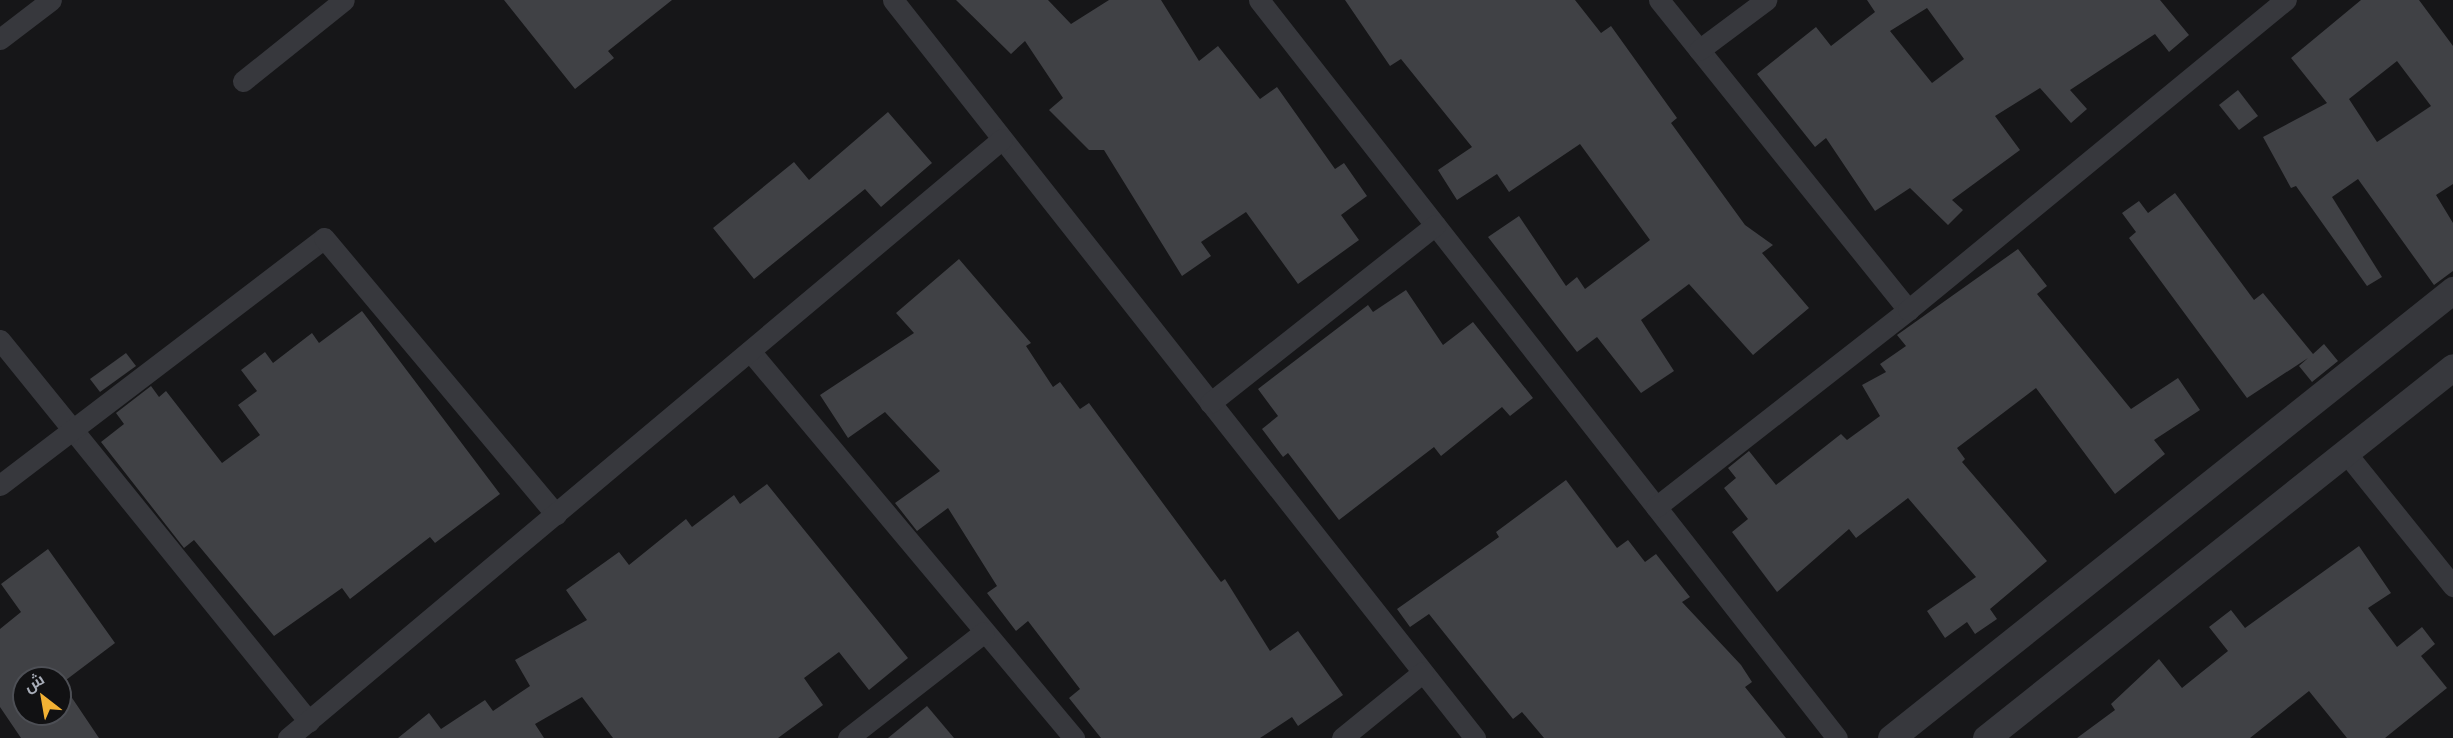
<!DOCTYPE html>
<html>
<head>
<meta charset="utf-8">
<style>
	body { margin:0 }
	#map { position:relative; width:2453px; height:738px; overflow:hidden; background:#161618; font-family:"Asap Condensed",Cairo,sans-serif }
	div>[style] { position:absolute }
	.building>* { inset:0; background:#404145 }
	.minor>* { height:21px; margin:-10.5px; padding:0 10.5px; transform-origin:10.5px; border-radius:10.5px; background:#37383d }
	.tertiary>* { height:27px; margin:-13.5px; padding:0 13.5px; transform-origin:13.5px; border-radius:13.5px; background:#37383d }
	span { translate:-50% -50%; white-space:nowrap; text-align:center; line-height:1.15; -webkit-text-stroke:4.5px #111113; paint-order:stroke }
	.north { position:absolute; left:12px; top:666px; width:60px; height:60px; box-sizing:border-box; background:#111113; border:2px solid #4d4f55; border-radius:50%; rotate:329deg; font-size:16px; font-weight:700; line-height:24px; text-align:center; color:#a8adb8 }
	.north::after { content:''; display:block; margin:auto; width:21px; height:27px; background:#f2b134; clip-path:polygon(50% 0,100% 100%,50% 72%,0 100%) }
</style>
</head>
<body>
<div id="map">
	<div class="building">
		<i style="clip-path:polygon(504px 0,672px 0,608px 51px,614px 58px,575px 89px)"></i>
		<i style="clip-path:polygon(956px 0,1048px 0,1071px 24px,1109px 0,1161px 0,1199px 61px,1218px 46px,1260px 99px,1277px 87px,1335px 169px,1344px 163px,1367px 196px,1341px 215px,1359px 240px,1298px 284px,1246px 212px,1201px 242px,1211px 256px,1182px 276px,1104px 150px,1089px 150px,1049px 110px,1063px 98px,1025px 41px,1011px 54px)"></i>
		<i style="clip-path:polygon(1345px 0,1575px 0,1601px 33px,1611px 26px,1677px 118px,1671px 123px,1745px 225px,1773px 245px,1762px 253px,1809px 308px,1753px 355px,1689px 284px,1641px 320px,1674px 371px,1641px 393px,1597px 337px,1577px 352px,1488px 237px,1519px 216px,1566px 286px,1577px 277px,1585px 289px,1650px 240px,1580px 144px,1509px 192px,1497px 174px,1457px 200px,1438px 170px,1472px 147px,1401px 59px,1390px 66px)"></i>
		<i style="clip-path:polygon(evenodd,1867px 0,2160px 0,2189px 35px,2169px 52px,2155px 34px,2070px 90px,2087px 109px,2071px 123px,2040px 88px,1995px 116px,2020px 150px,1952px 200px,1963px 210px,1948px 225px,1910px 188px,1875px 211px,1826px 138px,1815px 147px,1757px 74px,1816px 27px,1831px 46px,1875px 12px,1867px 0,1927px 8px,1964px 59px,1932px 83px,1890px 31px,1927px 8px)"></i>
		<i style="clip-path:polygon(evenodd,2361px 0,2419px 0,2453px 46px,2453px 184px,2436px 195px,2453px 223px,2453px 271px,2434px 285px,2358px 179px,2332px 197px,2382px 277px,2367px 286px,2296px 186px,2291px 188px,2263px 137px,2327px 103px,2291px 58px,2361px 0,2397px 61px,2431px 106px,2377px 142px,2349px 99px,2397px 61px)"></i>
		<i style="clip-path:polygon(2238px 90px,2258px 116px,2239px 130px,2219px 105px)"></i>
		<i style="clip-path:polygon(888px 112px,932px 163px,881px 207px,865px 189px,754px 279px,713px 228px,794px 162px,809px 180px)"></i>
		<i style="clip-path:polygon(2175px 193px,2254px 300px,2263px 293px,2313px 354px,2324px 344px,2338px 361px,2312px 382px,2299px 366px,2308px 358px,2247px 398px,2129px 238px,2136px 232px,2122px 213px,2139px 201px,2148px 213px)"></i>
		<i style="clip-path:polygon(2018px 249px,2047px 286px,2037px 294px,2131px 409px,2178px 378px,2200px 410px,2154px 440px,2165px 454px,2115px 494px,2036px 388px,1957px 448px,1965px 459px,1962px 462px,2047px 561px,1990px 609px,1997px 619px,1975px 634px,1967px 622px,1945px 638px,1927px 611px,1976px 577px,1908px 498px,1856px 538px,1849px 529px,1777px 592px,1732px 532px,1748px 519px,1724px 488px,1736px 478px,1728px 468px,1749px 451px,1776px 485px,1841px 434px,1847px 440px,1880px 416px,1862px 385px,1886px 372px,1880px 364px,1906px 346px,1897px 335px)"></i>
		<i style="clip-path:polygon(959px 259px,1031px 343px,1026px 346px,1053px 387px,1060px 382px,1080px 409px,1089px 403px,1221px 582px,1225px 579px,1270px 651px,1298px 631px,1343px 695px,1298px 726px,1292px 717px,1260px 738px,1101px 738px,1069px 698px,1080px 689px,1028px 621px,1016px 631px,987px 593px,997px 586px,948px 508px,917px 531px,895px 503px,940px 471px,885px 412px,848px 438px,820px 395px,914px 333px,896px 313px)"></i>
		<i style="clip-path:polygon(1406px 290px,1443px 345px,1473px 322px,1533px 398px,1510px 416px,1502px 407px,1441px 456px,1434px 447px,1339px 520px,1288px 453px,1283px 457px,1262px 429px,1278px 416px,1258px 389px,1368px 305px,1373px 312px)"></i>
		<i style="clip-path:polygon(362px 311px,500px 494px,435px 543px,430px 537px,350px 599px,342px 588px,274px 636px,194px 540px,184px 548px,101px 442px,124px 424px,116px 413px,151px 386px,159px 397px,166px 391px,222px 463px,260px 435px,238px 405px,257px 391px,241px 370px,265px 352px,273px 363px,312px 333px,319px 343px)"></i>
		<i style="clip-path:polygon(126px 353px,136px 366px,100px 392px,90px 379px)"></i>
		<i style="clip-path:polygon(1566px 480px,1617px 548px,1628px 540px,1645px 562px,1656px 554px,1690px 597px,1682px 602px,1741px 665px,1752px 682px,1745px 687px,1786px 738px,1544px 738px,1522px 712px,1513px 719px,1429px 614px,1410px 627px,1397px 609px,1499px 537px,1496px 532px)"></i>
		<i style="clip-path:polygon(767px 484px,908px 658px,869px 690px,839px 652px,804px 678px,823px 705px,778px 738px,613px 738px,582px 697px,535px 724px,544px 738px,398px 738px,429px 713px,441px 729px,485px 700px,493px 711px,530px 686px,515px 660px,587px 620px,566px 590px,619px 552px,629px 565px,686px 519px,692px 527px,734px 495px,740px 504px)"></i>
		<i style="clip-path:polygon(2359px 546px,2391px 593px,2368px 608px,2397px 647px,2422px 627px,2435px 644px,2421px 656px,2447px 688px,2385px 738px,2347px 738px,2309px 691px,2250px 738px,2077px 738px,2115px 710px,2111px 704px,2159px 659px,2182px 688px,2228px 651px,2209px 627px,2231px 610px,2245px 628px)"></i>
		<i style="clip-path:polygon(evenodd,48px 549px,115px 643px,62px 683px,99px 738px,21px 738px,0 707px,0 629px,21px 612px,1px 584px,48px 549px,24px 678px,60px 678px,60px 714px,24px 714px,24px 678px)"></i>
		<i style="clip-path:polygon(927px 706px,954px 738px,888px 738px)"></i>
	</div>
	<div class="minor">
		<i style="left:893px;top:0;width:940px;rotate:51.74deg"></i>
		<i style="left:1259px;top:0;width:937px;rotate:51.93deg"></i>
		<i style="left:1659px;top:0;width:398px;rotate:51.2deg"></i>
		<i style="left:0;top:39px;width:64px;rotate:-37.4deg"></i>
		<i style="left:1699px;top:50px;width:84px;rotate:-36.7deg"></i>
		<i style="left:243px;top:81px;width:129px;rotate:-38.7deg"></i>
		<i style="left:0;top:340px;width:491px;rotate:51deg"></i>
		<i style="left:750px;top:351px;width:505px;rotate:50.06deg"></i>
		<i style="left:1210px;top:403px;width:287px;rotate:-38.3deg"></i>
		<i style="left:2346px;top:453px;width:171px;rotate:51.2deg"></i>
		<i style="left:0;top:485px;width:407px;rotate:-37.3deg"></i>
		<i style="left:324px;top:238px;width:361px;rotate:50deg"></i>
		<i style="left:1656px;top:507px;width:320px;rotate:-38deg"></i>
		<i style="left:1908px;top:310px;width:489px;rotate:-39.4deg"></i>
		<i style="left:288px;top:738px;width:932px;rotate:-39.99deg"></i>
		<i style="left:848px;top:738px;width:172px;rotate:-37.9deg"></i>
		<i style="left:1342px;top:738px;width:104px;rotate:-39.2deg"></i>
	</div>
	<div class="tertiary">
		<i style="left:1891px;top:738px;width:719px;rotate:-38.56deg"></i>
		<i style="left:1986px;top:738px;width:596px;rotate:-38.46deg"></i>
	</div>
	<div class="north">ش</div>
</div>
</body>
</html>
